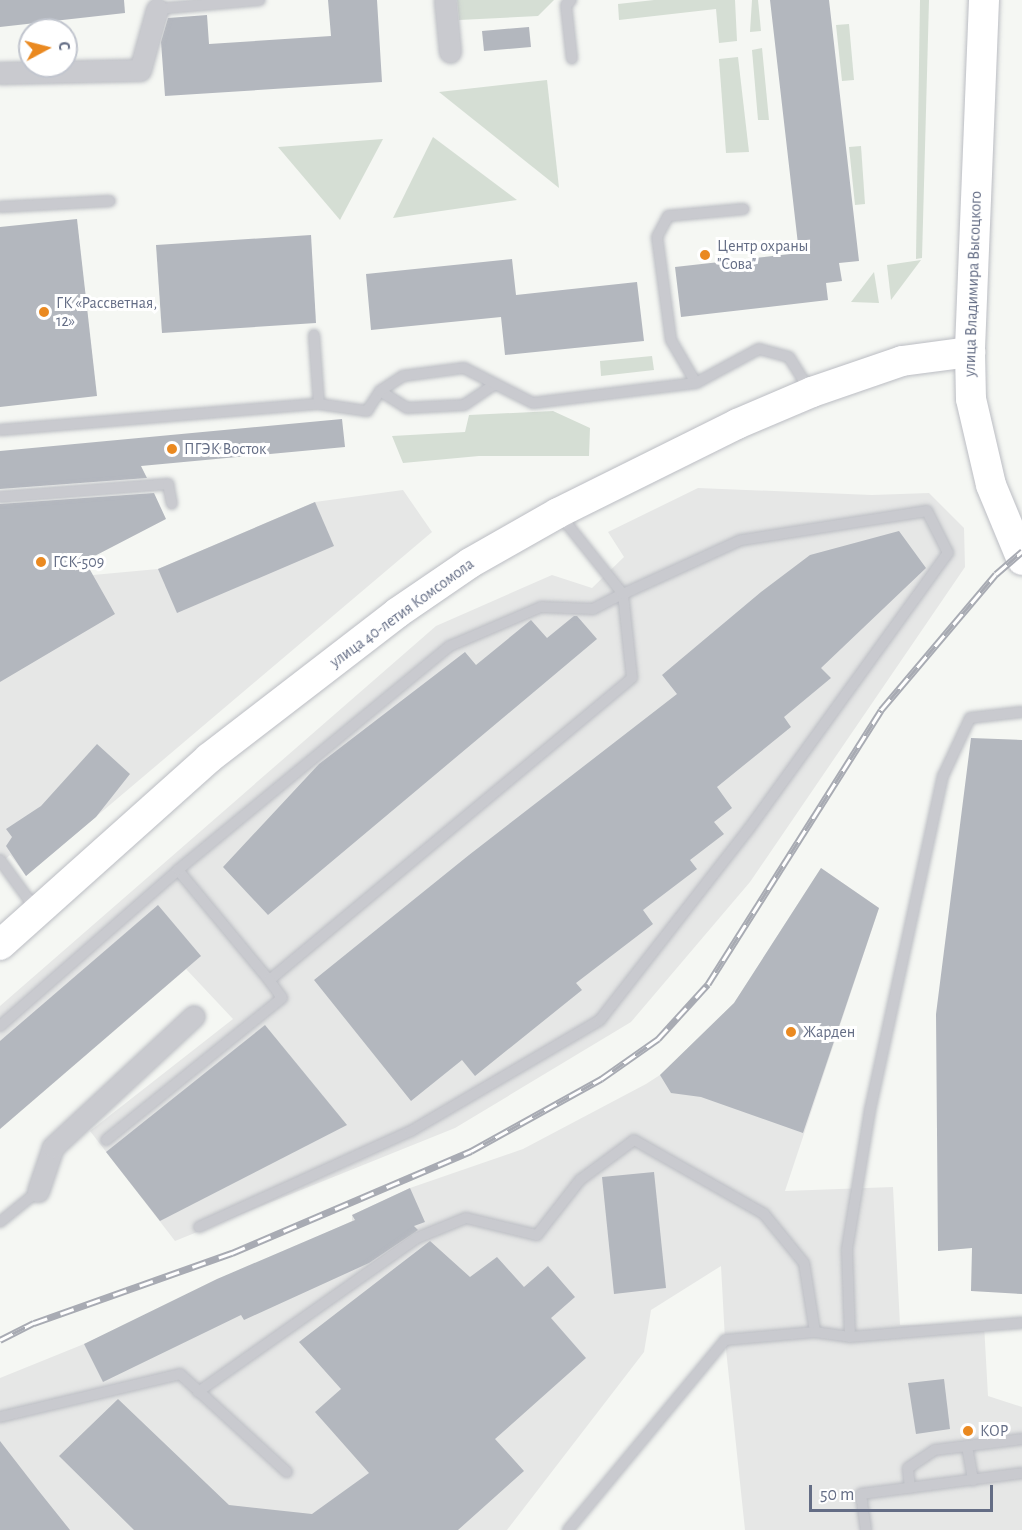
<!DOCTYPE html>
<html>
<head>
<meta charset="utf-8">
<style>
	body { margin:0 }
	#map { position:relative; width:1022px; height:1530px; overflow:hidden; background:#f5f7f3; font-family:"Alegreya Sans",sans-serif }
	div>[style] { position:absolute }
	.built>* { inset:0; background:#e6e7e6 }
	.green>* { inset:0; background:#d5ded4 }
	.building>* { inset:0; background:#b3b7be }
	.roads { filter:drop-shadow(0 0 2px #bbbdc3) drop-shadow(0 0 2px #bbbdc3) }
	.service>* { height:10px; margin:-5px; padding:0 5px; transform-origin:5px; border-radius:5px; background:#c9cacf }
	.minor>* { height:21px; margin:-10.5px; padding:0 10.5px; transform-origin:10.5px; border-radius:10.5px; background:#c9cacf }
	.secondary>* { height:30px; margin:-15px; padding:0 15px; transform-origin:15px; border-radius:15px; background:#fff }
	.rail>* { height:7px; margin-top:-3.5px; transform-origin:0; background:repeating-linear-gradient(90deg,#fff 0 14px,#a8abb3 0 28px); box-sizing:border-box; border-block:2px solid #a8abb3 }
	.dots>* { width:16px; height:16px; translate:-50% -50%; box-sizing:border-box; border:3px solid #fff; border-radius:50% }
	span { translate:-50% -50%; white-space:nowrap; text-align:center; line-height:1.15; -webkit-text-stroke:6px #fff; paint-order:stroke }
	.poi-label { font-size:16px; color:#646d85 }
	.left { translate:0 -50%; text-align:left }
	.street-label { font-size:16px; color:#646d85 }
	.north { position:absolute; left:18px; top:18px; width:60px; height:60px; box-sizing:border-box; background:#fff; border:2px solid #c1c5ce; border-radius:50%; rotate:83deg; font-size:16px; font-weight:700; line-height:24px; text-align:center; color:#646d85 }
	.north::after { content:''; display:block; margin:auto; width:21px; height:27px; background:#ea8920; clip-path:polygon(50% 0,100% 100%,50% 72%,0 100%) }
	.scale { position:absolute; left:809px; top:1485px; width:184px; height:27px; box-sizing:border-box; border:3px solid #646d85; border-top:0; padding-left:8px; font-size:18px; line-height:21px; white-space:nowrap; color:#646d85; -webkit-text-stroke:4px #fff; paint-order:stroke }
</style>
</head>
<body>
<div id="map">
	<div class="built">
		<i style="clip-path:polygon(698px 488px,872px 495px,929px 493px,964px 528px,965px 567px,750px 882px,631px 1022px,455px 1128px,175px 1241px,90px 1131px,233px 1019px,186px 969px,0 1129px,0 1006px,436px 626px,552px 575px,592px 588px,624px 557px,608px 532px)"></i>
		<i style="clip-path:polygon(403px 490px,432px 532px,26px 876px,10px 855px,0 864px,0 628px,93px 575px,158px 569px,315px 502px)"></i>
		<i style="clip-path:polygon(821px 868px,879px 908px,785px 1191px,893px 1187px,900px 1325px,984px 1324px,988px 1396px,1022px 1407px,1022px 1530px,745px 1530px,725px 1340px,721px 1266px,651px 1310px,644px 1352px,507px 1530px,0 1530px,0 1378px,84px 1344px,352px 1221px,352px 1215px,410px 1188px,523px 1149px,646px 1084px,660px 1075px,734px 1003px)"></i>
	</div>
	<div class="green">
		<i style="clip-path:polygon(457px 0,554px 0,538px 16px,459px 20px)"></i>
		<i style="clip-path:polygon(654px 0,735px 0,737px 41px,719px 43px,716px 9px,619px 20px,618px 4px)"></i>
		<i style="clip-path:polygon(752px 0,758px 0,761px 31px,750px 32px)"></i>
		<i style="clip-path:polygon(920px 0,929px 0,922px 258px,916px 259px)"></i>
		<i style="clip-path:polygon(849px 24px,854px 80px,842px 81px,836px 25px)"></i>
		<i style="clip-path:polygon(762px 48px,769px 120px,758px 120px,752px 50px)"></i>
		<i style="clip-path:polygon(738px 57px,749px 152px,726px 153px,719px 59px)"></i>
		<i style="clip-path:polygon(547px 80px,559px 188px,439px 92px)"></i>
		<i style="clip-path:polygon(433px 137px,517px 200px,393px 218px)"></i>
		<i style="clip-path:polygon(383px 139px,340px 220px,278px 147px)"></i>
		<i style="clip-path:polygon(861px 146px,865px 204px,855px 205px,849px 147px)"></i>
		<i style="clip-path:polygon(921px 260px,891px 300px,887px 265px)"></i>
		<i style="clip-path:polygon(874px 272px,879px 303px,851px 302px)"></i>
		<i style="clip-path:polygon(652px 356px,654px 370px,601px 376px,600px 361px)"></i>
		<i style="clip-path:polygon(553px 411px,590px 428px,589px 456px,479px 456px,403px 463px,392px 436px,465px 432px,469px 415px)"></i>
	</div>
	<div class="building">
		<i style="clip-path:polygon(0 0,124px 0,125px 13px,0 27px)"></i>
		<i style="clip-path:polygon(328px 0,377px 0,382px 82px,165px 96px,161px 42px,168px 18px,207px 15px,209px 44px,331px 36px)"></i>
		<i style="clip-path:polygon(770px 0,829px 0,859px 261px,839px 263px,842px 281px,826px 283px,828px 300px,681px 317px,675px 267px,799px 253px)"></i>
		<i style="clip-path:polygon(529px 27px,531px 47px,484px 51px,482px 31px)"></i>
		<i style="clip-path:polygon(77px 219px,97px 396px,0 407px,0 227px)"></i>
		<i style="clip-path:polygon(311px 235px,316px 323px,162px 333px,156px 245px)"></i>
		<i style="clip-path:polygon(512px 259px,516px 295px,637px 282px,644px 341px,505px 355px,501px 317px,371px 330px,366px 274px)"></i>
		<i style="clip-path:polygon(342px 419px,345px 447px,141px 466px,147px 478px,0 489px,0 451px)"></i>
		<i style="clip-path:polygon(154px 493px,166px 519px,85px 561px,115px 614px,0 682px,0 504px)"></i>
		<i style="clip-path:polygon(315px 502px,334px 546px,177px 613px,158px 569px)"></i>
		<i style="clip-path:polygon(899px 531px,926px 568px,821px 668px,831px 678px,784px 717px,791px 727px,717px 787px,732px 808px,714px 822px,724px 834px,690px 860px,697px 869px,643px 910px,653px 924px,576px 983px,582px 990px,475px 1076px,462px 1060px,411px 1101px,314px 980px,469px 855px,677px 694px,662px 675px,761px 592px,810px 555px)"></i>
		<i style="clip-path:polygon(574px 616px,577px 616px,597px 639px,268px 915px,223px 867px,319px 764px,465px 652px,476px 665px,531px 620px,547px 638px)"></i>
		<i style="clip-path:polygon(971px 738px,1022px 740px,1022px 1294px,971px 1291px,972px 1248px,938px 1251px,936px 1014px)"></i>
		<i style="clip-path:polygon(97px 744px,130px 774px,96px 817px,26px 876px,6px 846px,12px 837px,6px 829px,41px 806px)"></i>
		<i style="clip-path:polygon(821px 868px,879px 908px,803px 1133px,701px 1097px,671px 1093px,660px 1075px,734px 1003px)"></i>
		<i style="clip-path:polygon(158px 905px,201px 956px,0 1129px,0 1041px)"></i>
		<i style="clip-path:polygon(265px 1025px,347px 1125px,160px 1221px,106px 1152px)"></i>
		<i style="clip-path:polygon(654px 1172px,666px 1288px,614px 1294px,602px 1177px)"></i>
		<i style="clip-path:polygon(410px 1188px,425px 1222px,414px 1226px,418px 1230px,369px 1263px,244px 1320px,241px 1315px,103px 1382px,84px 1344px,217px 1279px,355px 1220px,352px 1215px)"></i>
		<i style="clip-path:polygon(430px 1241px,470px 1277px,497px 1257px,524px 1287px,548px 1266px,575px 1297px,551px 1318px,586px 1358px,495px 1439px,524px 1471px,458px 1530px,134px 1530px,59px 1456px,118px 1399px,229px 1505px,312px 1514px,369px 1473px,315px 1412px,341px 1389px,299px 1342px)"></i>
		<i style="clip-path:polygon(944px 1379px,950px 1429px,916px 1434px,908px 1383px)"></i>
		<i style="clip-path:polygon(0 1441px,38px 1490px,70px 1530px,0 1530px)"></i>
	</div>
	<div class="roads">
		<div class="service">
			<i style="left:571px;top:0;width:7px;rotate:135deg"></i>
			<i style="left:566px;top:5px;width:54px;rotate:83.7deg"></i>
			<i style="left:157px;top:9px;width:103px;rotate:-5deg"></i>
			<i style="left:0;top:207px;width:110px;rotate:-3.1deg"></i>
			<i style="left:314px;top:335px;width:69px;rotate:85.9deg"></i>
			<i style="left:696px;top:383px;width:50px;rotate:-120.2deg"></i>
			<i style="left:671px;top:340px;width:104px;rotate:-97.7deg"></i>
			<i style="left:657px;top:237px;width:24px;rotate:-62deg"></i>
			<i style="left:668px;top:216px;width:76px;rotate:-5.3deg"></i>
			<i style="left:380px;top:391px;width:32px;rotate:32deg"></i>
			<i style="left:407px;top:408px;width:57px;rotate:-3deg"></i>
			<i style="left:464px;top:405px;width:36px;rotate:-34deg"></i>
			<i style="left:0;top:430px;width:320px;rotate:-4.7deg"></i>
			<i style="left:319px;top:404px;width:49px;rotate:8.3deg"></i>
			<i style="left:367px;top:411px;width:24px;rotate:-57deg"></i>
			<i style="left:380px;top:391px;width:27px;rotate:-33deg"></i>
			<i style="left:403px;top:376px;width:62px;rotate:-7.5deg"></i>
			<i style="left:464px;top:368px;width:77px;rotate:26.9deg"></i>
			<i style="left:533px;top:403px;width:164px;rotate:-7deg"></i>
			<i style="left:696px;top:383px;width:72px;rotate:-28.4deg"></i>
			<i style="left:759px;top:349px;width:31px;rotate:15deg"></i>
			<i style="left:789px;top:357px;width:39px;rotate:58deg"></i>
			<i style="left:0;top:497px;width:169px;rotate:-4.4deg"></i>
			<i style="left:168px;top:484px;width:20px;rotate:79deg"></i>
			<i style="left:0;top:860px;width:63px;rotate:54deg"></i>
			<i style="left:178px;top:870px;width:143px;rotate:50.4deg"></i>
			<i style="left:0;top:1026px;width:237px;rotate:-41.2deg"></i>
			<i style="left:178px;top:870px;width:352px;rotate:-39.5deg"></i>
			<i style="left:450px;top:646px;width:99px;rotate:-23.2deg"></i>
			<i style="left:541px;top:607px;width:52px;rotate:2.2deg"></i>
			<i style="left:593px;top:609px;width:34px;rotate:-27deg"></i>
			<i style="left:623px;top:594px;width:84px;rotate:83.9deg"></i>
			<i style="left:632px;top:678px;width:472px;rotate:140.2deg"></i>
			<i style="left:269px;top:980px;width:22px;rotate:54deg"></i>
			<i style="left:282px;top:998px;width:226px;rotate:141.1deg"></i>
			<i style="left:0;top:1222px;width:49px;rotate:-39.2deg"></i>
			<i style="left:199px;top:1227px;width:233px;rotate:-24.4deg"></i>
			<i style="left:411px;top:1131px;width:219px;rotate:-30.4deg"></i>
			<i style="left:600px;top:1020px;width:241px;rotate:-52.1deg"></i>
			<i style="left:748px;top:830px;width:342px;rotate:-54.2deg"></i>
			<i style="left:948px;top:553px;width:47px;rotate:-116.6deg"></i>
			<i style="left:927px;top:511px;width:188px;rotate:171.1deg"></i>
			<i style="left:741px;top:540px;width:130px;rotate:155.4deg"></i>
			<i style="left:623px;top:594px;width:101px;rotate:-128.6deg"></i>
			<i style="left:850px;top:1337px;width:88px;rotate:-92deg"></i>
			<i style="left:847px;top:1249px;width:141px;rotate:-80.6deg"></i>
			<i style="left:870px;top:1110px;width:342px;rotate:-77.7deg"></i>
			<i style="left:943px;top:776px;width:64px;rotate:-65deg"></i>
			<i style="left:970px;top:718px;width:52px;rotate:-6.6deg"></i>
			<i style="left:198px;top:1392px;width:268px;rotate:-35.1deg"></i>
			<i style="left:417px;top:1238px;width:53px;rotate:-22.2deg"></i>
			<i style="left:466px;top:1218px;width:73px;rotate:13.5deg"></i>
			<i style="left:537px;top:1235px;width:70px;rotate:-52deg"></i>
			<i style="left:580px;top:1180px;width:67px;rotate:-36.5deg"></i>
			<i style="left:634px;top:1140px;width:150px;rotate:29.6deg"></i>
			<i style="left:764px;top:1214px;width:63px;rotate:50.8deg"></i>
			<i style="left:804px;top:1263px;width:70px;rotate:80.9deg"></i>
			<i style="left:0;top:1417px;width:185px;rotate:-13.4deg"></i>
			<i style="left:180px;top:1374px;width:145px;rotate:42.5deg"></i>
			<i style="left:967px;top:1446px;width:35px;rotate:80deg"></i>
			<i style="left:910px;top:1488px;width:20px;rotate:-96deg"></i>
			<i style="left:908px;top:1468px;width:32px;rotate:-34deg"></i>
			<i style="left:935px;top:1450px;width:88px;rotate:-7.2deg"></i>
			<i style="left:568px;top:1530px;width:246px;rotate:-50.4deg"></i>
			<i style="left:725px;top:1340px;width:90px;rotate:-5.1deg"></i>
			<i style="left:815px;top:1332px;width:35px;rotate:8deg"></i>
			<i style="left:850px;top:1337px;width:173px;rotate:-4.7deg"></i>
			<i style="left:866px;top:1530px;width:36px;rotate:-98deg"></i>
			<i style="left:861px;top:1494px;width:162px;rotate:-7.4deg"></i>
		</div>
		<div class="minor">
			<i style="left:445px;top:0;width:52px;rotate:84.5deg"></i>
			<i style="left:0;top:73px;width:140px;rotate:-1.2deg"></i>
			<i style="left:140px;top:70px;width:63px;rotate:-74.4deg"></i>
			<i style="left:38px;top:1191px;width:46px;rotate:-71.2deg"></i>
			<i style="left:53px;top:1147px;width:192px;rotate:-42.9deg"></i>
		</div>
		<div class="secondary">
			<i style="left:984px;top:0;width:352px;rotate:92.3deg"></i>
			<i style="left:970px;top:352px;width:47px;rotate:88.8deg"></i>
			<i style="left:971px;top:399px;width:88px;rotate:76.9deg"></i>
			<i style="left:991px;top:485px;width:81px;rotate:67.5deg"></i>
			<i style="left:0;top:945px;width:280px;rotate:-41.8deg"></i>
			<i style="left:209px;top:758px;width:237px;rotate:-37.6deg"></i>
			<i style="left:397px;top:613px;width:88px;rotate:-34.4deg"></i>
			<i style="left:470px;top:563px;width:101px;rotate:-29.6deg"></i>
			<i style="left:558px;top:513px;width:200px;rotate:-26.4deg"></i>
			<i style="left:737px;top:424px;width:82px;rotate:-23.1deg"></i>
			<i style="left:812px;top:392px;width:95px;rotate:-19deg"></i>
			<i style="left:902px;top:361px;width:69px;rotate:-7.5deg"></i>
		</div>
	</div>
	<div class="rail">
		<i style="left:0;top:1340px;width:38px;rotate:-27deg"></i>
		<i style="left:34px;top:1323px;width:210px;rotate:-19.5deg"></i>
		<i style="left:232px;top:1253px;width:260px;rotate:-23.1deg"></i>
		<i style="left:471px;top:1151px;width:149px;rotate:-29deg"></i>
		<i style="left:601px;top:1079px;width:70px;rotate:-35.1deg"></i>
		<i style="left:658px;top:1039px;width:74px;rotate:-47.7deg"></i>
		<i style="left:708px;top:984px;width:324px;rotate:-57.7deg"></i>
		<i style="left:881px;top:710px;width:178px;rotate:-49.8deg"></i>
		<i style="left:996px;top:574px;width:35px;rotate:-41deg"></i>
	</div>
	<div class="dots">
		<i style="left:705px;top:255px;background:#ea8920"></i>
		<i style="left:44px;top:312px;background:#ea8920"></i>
		<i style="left:172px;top:449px;background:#ea8920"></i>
		<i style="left:41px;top:562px;background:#ea8920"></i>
		<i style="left:791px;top:1032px;background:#ea8920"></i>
		<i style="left:968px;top:1431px;background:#ea8920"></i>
	</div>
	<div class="poi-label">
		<span class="left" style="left:717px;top:255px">Центр охраны<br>"Сова"</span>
		<span class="left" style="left:56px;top:312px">ГК «Рассветная,<br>12»</span>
		<span class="left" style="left:184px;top:449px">ПГЭК Восток</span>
		<span class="left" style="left:53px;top:562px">ГСК-509</span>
		<span class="left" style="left:803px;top:1032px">Жарден</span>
		<span class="left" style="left:980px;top:1431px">КОР</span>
	</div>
	<div class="street-label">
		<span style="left:973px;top:284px;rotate:-88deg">улица Владимира Высоцкого</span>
		<span style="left:402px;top:613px;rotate:-36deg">улица 40-летия Комсомола</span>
	</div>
	<div class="north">С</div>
	<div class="scale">50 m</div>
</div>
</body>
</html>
